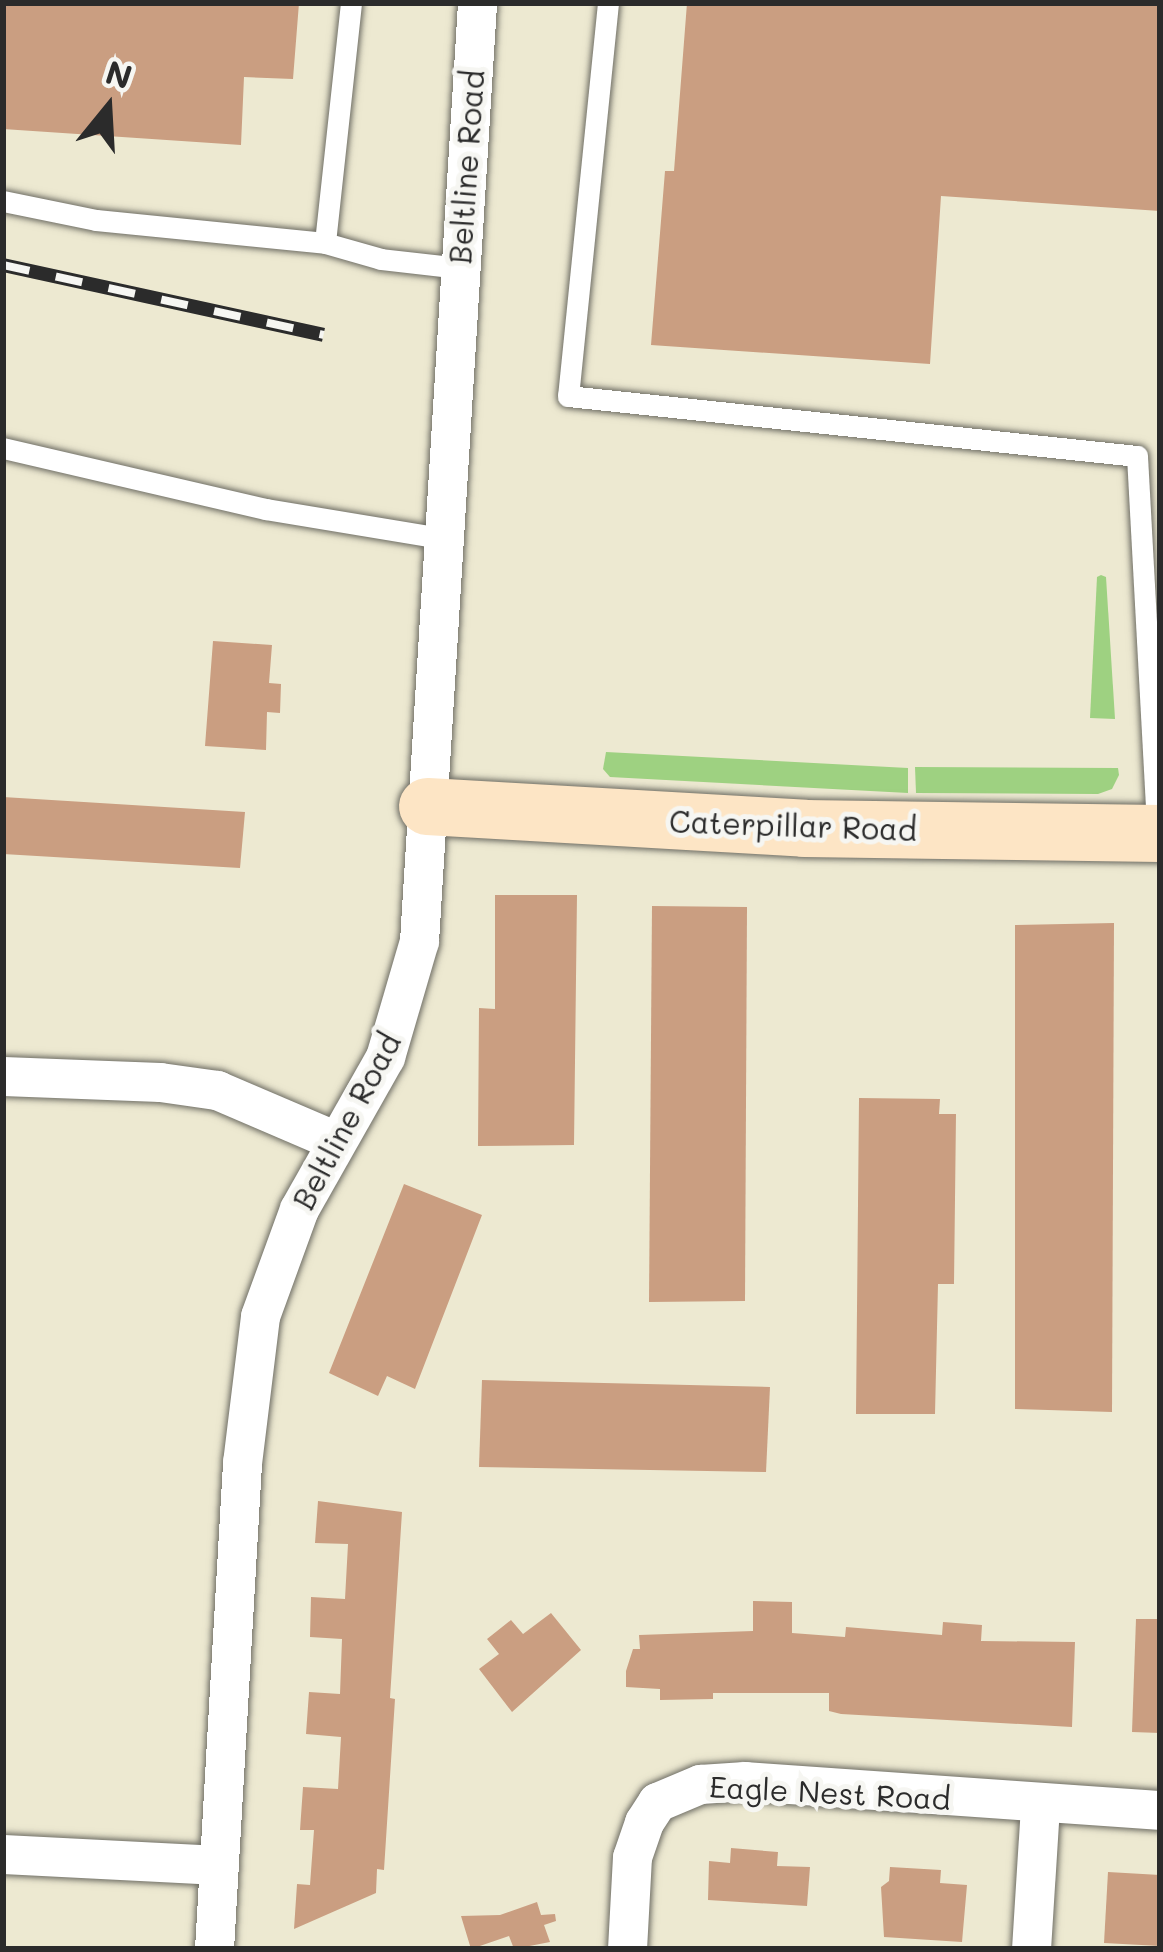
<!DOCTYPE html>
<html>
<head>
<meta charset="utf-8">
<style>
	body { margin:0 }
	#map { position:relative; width:1163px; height:1952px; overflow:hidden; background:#ede9d1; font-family:Mali,sans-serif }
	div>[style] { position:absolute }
	.green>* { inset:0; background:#9ed181 }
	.building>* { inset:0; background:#ca9e81 }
	.roads { filter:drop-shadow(0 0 3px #6f6e65) drop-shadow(0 0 3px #6f6e65) }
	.lane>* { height:21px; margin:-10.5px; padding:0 10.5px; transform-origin:10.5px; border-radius:10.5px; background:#fff }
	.street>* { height:39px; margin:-19.5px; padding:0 19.5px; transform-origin:19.5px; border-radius:19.5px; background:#fff }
	.secondary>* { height:57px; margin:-28.5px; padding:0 28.5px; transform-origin:28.5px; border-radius:28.5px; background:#fde5c5 }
	.rail>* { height:14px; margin-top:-7px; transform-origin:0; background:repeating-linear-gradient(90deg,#f6f6f2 0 27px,#2b2b2b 0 54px); box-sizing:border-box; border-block:3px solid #2b2b2b }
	span { translate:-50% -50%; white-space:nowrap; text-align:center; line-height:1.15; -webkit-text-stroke:10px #f6f6f2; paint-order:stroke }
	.street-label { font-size:30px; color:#2b2b2b }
	.frame { position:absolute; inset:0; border:6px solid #2b2b2b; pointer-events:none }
	.north { position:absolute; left:48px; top:48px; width:120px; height:120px; -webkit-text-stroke:9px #f6f6f2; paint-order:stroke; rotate:18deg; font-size:33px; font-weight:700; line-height:48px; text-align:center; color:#2b2b2b }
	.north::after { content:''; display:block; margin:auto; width:42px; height:54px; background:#2b2b2b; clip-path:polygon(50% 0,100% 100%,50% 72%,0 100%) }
</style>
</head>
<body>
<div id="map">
	<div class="green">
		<i style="clip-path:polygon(1101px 575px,1106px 577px,1115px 719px,1090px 718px,1097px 577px)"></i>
		<i style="clip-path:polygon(606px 752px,908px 768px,908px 793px,610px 777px,603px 769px)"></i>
		<i style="clip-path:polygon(915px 767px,1118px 768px,1119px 775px,1112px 789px,1098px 794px,916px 793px)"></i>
	</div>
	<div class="building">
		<i style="clip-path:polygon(3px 3px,299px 3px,293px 79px,244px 77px,241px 145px,3px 129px)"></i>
		<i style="clip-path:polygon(687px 3px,1160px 3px,1160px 211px,941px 196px,930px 364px,651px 345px,665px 171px,674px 171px)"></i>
		<i style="clip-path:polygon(213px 641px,272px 645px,269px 683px,281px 684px,280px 713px,267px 712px,266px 750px,205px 746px)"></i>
		<i style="clip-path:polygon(3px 797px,245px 812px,240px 868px,3px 854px)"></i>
		<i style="clip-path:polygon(495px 895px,577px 895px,574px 1145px,478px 1146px,479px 1008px,495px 1009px)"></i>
		<i style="clip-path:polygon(652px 906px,747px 907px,745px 1301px,649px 1302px)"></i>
		<i style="clip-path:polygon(1114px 923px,1112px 1412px,1015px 1409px,1015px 925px)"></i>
		<i style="clip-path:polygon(859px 1098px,940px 1099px,939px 1114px,956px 1114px,954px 1284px,938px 1284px,935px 1414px,856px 1414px)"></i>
		<i style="clip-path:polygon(404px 1184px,482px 1215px,415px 1389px,387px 1376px,378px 1396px,329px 1373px)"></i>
		<i style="clip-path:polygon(482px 1380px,770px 1387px,766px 1472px,479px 1467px)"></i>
		<i style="clip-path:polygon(318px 1501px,402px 1512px,390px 1698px,395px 1699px,384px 1870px,377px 1869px,376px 1893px,294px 1929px,297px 1884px,310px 1885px,314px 1830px,300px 1830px,303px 1787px,338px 1789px,341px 1737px,306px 1734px,309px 1692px,340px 1694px,342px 1639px,310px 1637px,311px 1597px,345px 1599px,348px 1544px,315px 1543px)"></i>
		<i style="clip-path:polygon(753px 1601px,792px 1602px,792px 1633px,845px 1637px,846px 1627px,942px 1635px,943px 1622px,982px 1625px,981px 1641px,1075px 1642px,1072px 1727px,841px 1714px,829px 1711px,829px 1693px,713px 1693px,713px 1699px,660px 1700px,660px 1689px,626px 1687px,626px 1671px,633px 1649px,640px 1649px,639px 1635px,753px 1631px)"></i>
		<i style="clip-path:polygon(551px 1613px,581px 1650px,512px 1712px,479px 1669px,499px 1654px,487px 1639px,511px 1620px,523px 1634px)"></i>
		<i style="clip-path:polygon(1136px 1619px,1160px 1619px,1160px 1733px,1132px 1732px)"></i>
		<i style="clip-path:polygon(731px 1848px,778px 1852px,777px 1866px,810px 1867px,807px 1906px,708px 1900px,709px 1861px,730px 1863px)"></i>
		<i style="clip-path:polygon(890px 1867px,941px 1870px,940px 1883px,967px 1885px,962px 1942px,884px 1937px,881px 1887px,889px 1881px)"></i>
		<i style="clip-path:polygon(1108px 1872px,1160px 1875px,1160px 1946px,1104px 1943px)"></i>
		<i style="clip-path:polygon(537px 1902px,541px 1915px,555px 1914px,556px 1921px,544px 1925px,550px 1942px,514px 1949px,509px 1936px,471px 1949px,461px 1916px,500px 1915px)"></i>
	</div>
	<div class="roads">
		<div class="lane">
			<i style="left:351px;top:3px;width:241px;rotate:96.2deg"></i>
			<i style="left:325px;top:243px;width:58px;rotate:15.9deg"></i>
			<i style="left:381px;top:259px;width:80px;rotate:6.5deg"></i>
			<i style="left:608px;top:3px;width:395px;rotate:95.8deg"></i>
			<i style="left:568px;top:396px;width:572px;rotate:6.02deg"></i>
			<i style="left:1137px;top:456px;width:376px;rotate:86.9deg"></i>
			<i style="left:3px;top:201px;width:95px;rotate:11.5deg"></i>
			<i style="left:96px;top:220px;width:230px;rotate:5.7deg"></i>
			<i style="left:3px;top:448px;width:270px;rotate:13.1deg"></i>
			<i style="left:266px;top:509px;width:178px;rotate:9.4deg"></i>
		</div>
		<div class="street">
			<i style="left:3px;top:1076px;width:157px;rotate:2.2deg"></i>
			<i style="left:160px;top:1082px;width:58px;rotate:8deg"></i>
			<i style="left:217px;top:1090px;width:129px;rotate:23.2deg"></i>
			<i style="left:3px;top:1854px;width:216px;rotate:2.9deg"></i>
			<i style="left:214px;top:1949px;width:487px;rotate:-86.7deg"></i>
			<i style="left:242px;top:1463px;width:148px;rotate:-83deg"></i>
			<i style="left:260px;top:1316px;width:114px;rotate:-70deg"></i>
			<i style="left:299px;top:1209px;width:175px;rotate:-60.5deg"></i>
			<i style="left:385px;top:1057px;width:121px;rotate:-73.7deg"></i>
			<i style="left:419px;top:941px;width:940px;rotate:-86.46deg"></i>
			<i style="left:627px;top:1949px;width:92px;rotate:-86.9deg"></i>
			<i style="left:632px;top:1857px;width:37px;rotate:-71deg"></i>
			<i style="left:644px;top:1822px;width:24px;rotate:-57deg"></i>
			<i style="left:657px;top:1802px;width:47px;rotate:-22.7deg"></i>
			<i style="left:700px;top:1784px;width:45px;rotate:-3.8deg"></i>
			<i style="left:745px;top:1781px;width:416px;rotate:4deg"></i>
			<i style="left:1031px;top:1949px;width:145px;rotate:-86.4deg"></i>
		</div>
		<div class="secondary">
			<i style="left:427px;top:806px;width:378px;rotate:3.3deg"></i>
			<i style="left:804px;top:828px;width:356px;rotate:0.8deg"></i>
		</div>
	</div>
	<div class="rail">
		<i style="left:3px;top:265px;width:328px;rotate:12.3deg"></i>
	</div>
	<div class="street-label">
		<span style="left:466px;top:167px;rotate:-86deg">Beltline Road</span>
		<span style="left:793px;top:825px;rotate:2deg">Caterpillar Road</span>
		<span style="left:346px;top:1121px;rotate:-62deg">Beltline Road</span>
		<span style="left:830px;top:1792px;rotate:3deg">Eagle Nest Road</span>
	</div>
	<div class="frame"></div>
	<div class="north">N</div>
</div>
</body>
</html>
